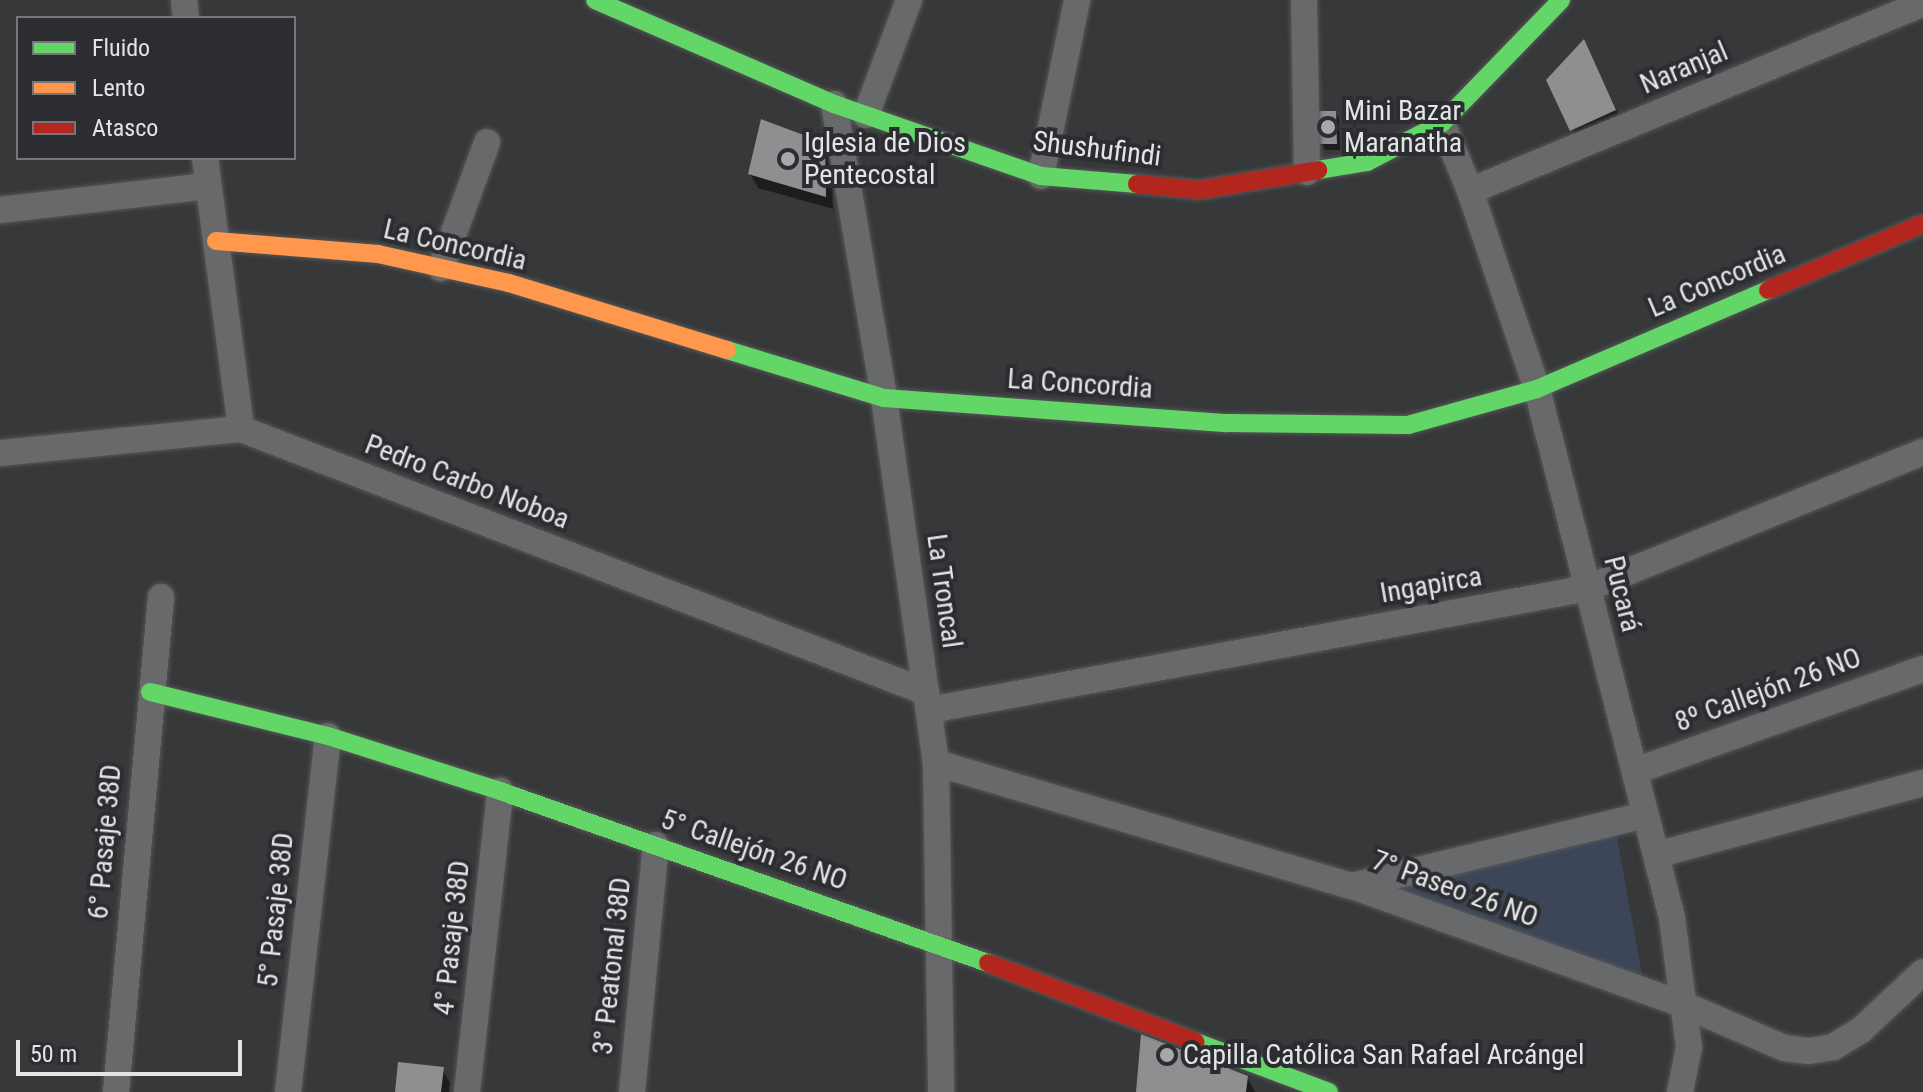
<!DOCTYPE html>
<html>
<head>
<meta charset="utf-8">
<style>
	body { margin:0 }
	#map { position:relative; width:1923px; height:1092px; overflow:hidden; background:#373839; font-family:"Roboto Condensed",sans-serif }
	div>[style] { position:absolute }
	.green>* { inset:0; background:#3c4658 }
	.shadow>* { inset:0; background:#0007 }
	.building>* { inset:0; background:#8e8f90 }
	.roads { filter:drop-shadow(0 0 2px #565758) drop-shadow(0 0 2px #565758) }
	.street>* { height:26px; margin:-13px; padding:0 13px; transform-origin:13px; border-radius:13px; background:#68696a }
	.fast>* { height:18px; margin:-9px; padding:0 9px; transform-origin:9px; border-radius:9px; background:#63d668 }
	.slow>* { height:18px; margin:-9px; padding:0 9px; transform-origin:9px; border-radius:9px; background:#ff974d }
	.jam>* { height:18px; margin:-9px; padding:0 9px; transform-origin:9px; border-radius:9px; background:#b3261e }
	.dots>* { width:22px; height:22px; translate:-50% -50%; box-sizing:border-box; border:4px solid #2c2d30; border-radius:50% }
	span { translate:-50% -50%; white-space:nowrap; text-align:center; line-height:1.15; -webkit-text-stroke:8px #2c2d30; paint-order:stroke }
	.street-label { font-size:28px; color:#e3e4e6 }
	.poi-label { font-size:28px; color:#e3e4e6 }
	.left { translate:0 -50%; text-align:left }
	.legend { position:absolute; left:16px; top:16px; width:280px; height:144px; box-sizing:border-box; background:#2c2d30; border:2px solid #757679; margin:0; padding:10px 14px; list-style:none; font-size:24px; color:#e3e4e6 }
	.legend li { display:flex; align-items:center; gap:16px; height:40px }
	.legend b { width:40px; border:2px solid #757679 }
	.scale { position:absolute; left:16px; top:1040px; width:226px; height:36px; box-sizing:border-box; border:4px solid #e3e4e6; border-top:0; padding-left:10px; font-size:24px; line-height:28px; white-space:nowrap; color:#e3e4e6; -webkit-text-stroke:6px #2c2d30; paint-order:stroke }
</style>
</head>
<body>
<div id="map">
	<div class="green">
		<i style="clip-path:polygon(1616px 833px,1643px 980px,1378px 888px)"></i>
	</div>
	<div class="shadow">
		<i style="clip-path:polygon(1591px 56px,1623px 124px,1580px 144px,1548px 80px)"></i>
		<i style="clip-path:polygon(1335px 113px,1339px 119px,1340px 150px,1325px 150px,1321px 144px)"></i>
		<i style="clip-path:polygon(823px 145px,832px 159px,833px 209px,758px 188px,750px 174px)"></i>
		<i style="clip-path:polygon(442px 1069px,450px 1083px,449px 1092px,397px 1092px)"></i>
		<i style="clip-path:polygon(1247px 1077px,1255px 1092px,1138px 1092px)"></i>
	</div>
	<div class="building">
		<i style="clip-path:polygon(1584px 39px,1616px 110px,1570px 131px,1546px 80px)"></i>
		<i style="clip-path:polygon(1318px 111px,1336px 111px,1337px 144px,1319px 144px)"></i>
		<i style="clip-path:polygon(761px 119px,825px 143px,826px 197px,748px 174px)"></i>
		<i style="clip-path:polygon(1141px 1034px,1248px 1076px,1246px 1092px,1136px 1092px)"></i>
		<i style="clip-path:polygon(398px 1062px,444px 1067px,441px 1092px,395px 1092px)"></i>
	</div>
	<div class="roads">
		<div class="street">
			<i style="left:184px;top:0;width:18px;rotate:84deg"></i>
			<i style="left:1304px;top:0;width:172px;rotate:89deg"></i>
			<i style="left:834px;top:104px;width:298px;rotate:80.3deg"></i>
			<i style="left:884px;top:398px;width:369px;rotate:81.9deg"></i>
			<i style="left:936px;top:763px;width:329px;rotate:89.1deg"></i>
			<i style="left:866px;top:115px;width:123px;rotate:-69.5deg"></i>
			<i style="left:1442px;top:123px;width:74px;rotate:67.6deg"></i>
			<i style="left:1470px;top:191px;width:209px;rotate:71.3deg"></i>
			<i style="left:1537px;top:389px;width:546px;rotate:75.68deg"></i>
			<i style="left:1672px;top:918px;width:130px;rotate:82.5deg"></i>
			<i style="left:1689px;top:1047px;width:46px;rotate:101.3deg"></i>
			<i style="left:205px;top:158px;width:273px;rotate:82.4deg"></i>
			<i style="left:1041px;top:176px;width:180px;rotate:-78.4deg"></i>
			<i style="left:1470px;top:191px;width:490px;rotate:-22.5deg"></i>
			<i style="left:0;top:210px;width:209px;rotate:-6.6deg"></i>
			<i style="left:441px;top:268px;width:134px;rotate:-69.9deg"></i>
			<i style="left:0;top:453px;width:242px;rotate:-5.7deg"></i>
			<i style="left:241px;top:429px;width:734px;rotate:21deg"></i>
			<i style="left:930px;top:710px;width:669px;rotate:-10.5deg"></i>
			<i style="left:1588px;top:588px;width:362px;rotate:-22.1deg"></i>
			<i style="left:936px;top:763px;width:434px;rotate:16.5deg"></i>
			<i style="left:1352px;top:886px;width:350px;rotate:19.7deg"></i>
			<i style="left:1682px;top:1004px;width:111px;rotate:23.3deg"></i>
			<i style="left:1784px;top:1048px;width:25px;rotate:7deg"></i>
			<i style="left:1809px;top:1051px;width:24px;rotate:-9deg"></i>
			<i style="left:1833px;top:1047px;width:33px;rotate:-31deg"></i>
			<i style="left:1861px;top:1030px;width:85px;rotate:-43.1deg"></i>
			<i style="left:1635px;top:771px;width:306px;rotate:-19.5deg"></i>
			<i style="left:1656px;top:855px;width:277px;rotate:-15.1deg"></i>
			<i style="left:1352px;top:886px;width:302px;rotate:-13.6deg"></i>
			<i style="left:116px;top:1092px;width:497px;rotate:-84.8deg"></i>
			<i style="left:288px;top:1092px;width:358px;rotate:-83.6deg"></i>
			<i style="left:467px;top:1092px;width:303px;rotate:-83.7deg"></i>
			<i style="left:632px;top:1092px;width:248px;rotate:-84.5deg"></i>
		</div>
		<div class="fast">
			<i style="left:595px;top:0;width:261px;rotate:23.5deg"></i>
			<i style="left:834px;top:104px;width:219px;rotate:19.2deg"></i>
			<i style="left:1041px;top:176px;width:96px;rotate:4.8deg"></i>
			<i style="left:1318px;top:170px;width:50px;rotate:-9.3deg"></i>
			<i style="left:1367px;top:162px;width:85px;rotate:-27.5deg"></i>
			<i style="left:1442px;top:123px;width:171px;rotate:-45.9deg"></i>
			<i style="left:727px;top:350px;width:164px;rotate:17deg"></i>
			<i style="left:884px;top:398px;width:344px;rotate:4.2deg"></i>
			<i style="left:1227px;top:423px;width:181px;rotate:0.6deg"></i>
			<i style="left:1408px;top:425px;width:134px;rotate:-15.6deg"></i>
			<i style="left:1537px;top:389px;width:251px;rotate:-23.2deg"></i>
			<i style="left:150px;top:692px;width:183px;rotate:13.9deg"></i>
			<i style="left:328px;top:736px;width:181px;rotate:17.7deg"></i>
			<i style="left:500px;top:791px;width:517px;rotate:19.42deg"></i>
			<i style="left:1196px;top:1042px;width:142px;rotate:20.6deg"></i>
		</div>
		<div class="slow">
			<i style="left:216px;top:241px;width:163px;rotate:4.6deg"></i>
			<i style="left:378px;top:254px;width:134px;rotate:12.5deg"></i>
			<i style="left:509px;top:283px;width:228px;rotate:17.1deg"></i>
		</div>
		<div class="jam">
			<i style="left:1137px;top:184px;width:62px;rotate:5.5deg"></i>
			<i style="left:1199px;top:190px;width:121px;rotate:-9.5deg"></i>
			<i style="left:1768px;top:290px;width:168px;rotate:-23.1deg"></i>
			<i style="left:988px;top:963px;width:222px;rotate:20.8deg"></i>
		</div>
	</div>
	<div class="dots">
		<i style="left:1328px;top:127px;background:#a7a8a9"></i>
		<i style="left:788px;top:159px;background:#a7a8a9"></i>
		<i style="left:1167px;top:1055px;background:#a7a8a9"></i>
	</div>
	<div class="street-label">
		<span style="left:1684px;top:68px;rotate:-23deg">Naranjal</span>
		<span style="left:1097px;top:149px;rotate:7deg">Shushufindi</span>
		<span style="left:455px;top:245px;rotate:13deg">La Concordia</span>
		<span style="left:1717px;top:281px;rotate:-23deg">La Concordia</span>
		<span style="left:1080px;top:384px;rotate:4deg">La Concordia</span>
		<span style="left:467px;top:482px;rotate:21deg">Pedro Carbo Noboa</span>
		<span style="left:1431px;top:585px;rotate:-10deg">Ingapirca</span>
		<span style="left:944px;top:591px;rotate:82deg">La Troncal</span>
		<span style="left:1622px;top:594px;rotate:76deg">Pucará</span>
		<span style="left:1768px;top:690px;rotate:-20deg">8º Callejón 26 NO</span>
		<span style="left:105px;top:842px;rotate:-85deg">6° Pasaje 38D</span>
		<span style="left:754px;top:850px;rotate:19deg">5° Callejón 26 NO</span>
		<span style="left:1455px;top:889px;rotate:20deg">7° Paseo 26 NO</span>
		<span style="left:276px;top:910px;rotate:-84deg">5° Pasaje 38D</span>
		<span style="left:452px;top:938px;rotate:-84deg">4° Pasaje 38D</span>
		<span style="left:612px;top:966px;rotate:-84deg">3° Peatonal 38D</span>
	</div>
	<div class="poi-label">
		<span class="left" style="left:1344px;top:127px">Mini Bazar<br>Maranatha</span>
		<span class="left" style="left:804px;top:159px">Iglesia de Dios<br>Pentecostal</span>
		<span class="left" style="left:1183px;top:1055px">Capilla Católica San Rafael Arcángel</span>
	</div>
	<ul class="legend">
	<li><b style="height:10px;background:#63d668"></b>Fluido</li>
	<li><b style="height:10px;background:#ff974d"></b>Lento</li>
	<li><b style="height:10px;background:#b3261e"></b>Atasco</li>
	</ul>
	<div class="scale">50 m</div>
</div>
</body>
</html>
